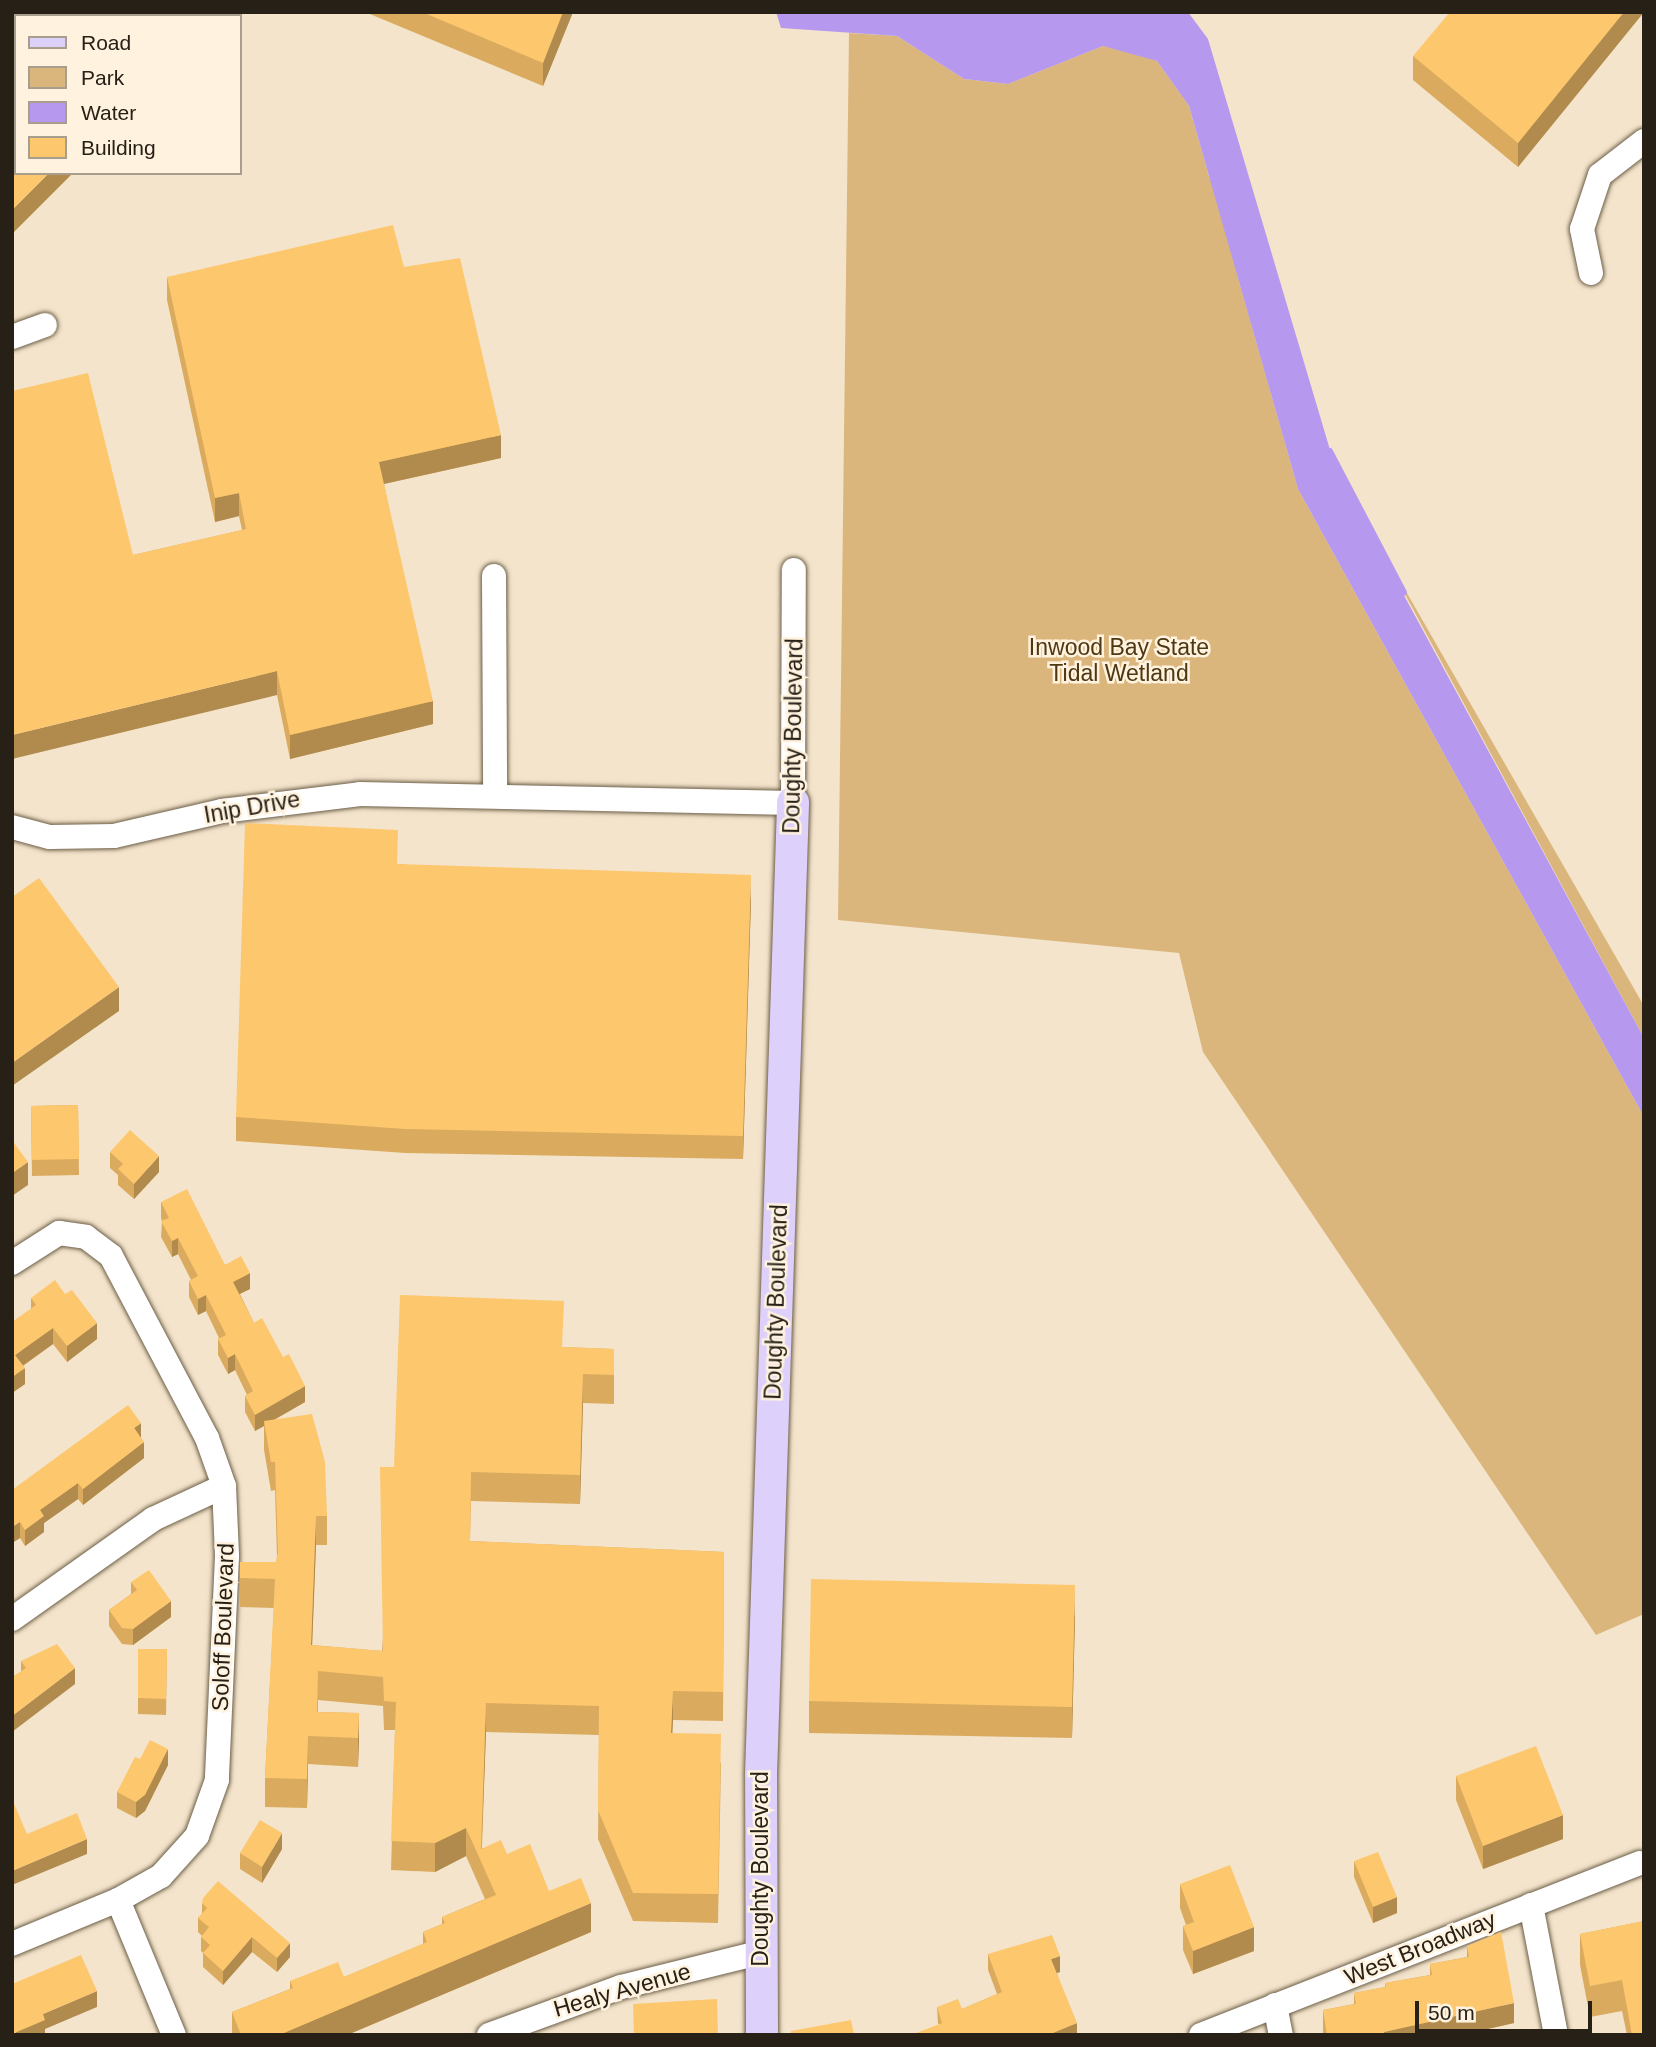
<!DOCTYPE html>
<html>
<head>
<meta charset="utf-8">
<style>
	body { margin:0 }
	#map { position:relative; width:1656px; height:2047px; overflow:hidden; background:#f4e4cb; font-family:Arial,sans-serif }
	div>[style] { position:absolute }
	.green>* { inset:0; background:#dbb67c }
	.water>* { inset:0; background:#b699ee }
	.stream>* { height:7px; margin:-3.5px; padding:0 3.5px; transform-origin:3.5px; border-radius:3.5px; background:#b699ee }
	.roads { filter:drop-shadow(0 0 2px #6c5e48) drop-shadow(0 0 2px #6c5e48) }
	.minor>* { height:24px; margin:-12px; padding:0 12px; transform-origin:12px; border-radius:12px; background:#fff }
	.major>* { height:32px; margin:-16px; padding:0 16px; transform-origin:16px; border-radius:16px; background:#ddd0fa }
	.wall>* { inset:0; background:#daab5f }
	.shaded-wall>* { inset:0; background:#b18b4d }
	.building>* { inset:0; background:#fdc76e }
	span { translate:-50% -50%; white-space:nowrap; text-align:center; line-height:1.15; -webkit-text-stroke:5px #fff2de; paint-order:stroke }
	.park-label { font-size:23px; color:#4e3812 }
	.street-label { font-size:23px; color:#262017 }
	.frame { position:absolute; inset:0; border:14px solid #262017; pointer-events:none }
	.legend { position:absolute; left:14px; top:14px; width:228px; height:161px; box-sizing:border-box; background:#fff2de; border:2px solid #a89e8e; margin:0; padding:9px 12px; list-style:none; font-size:21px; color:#262017 }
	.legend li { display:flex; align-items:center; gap:14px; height:35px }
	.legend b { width:35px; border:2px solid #a89e8e }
	.scale { position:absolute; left:1415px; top:2001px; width:177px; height:32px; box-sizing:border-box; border:4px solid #262017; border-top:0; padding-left:9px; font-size:21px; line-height:24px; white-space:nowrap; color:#262017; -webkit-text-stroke:5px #fff2de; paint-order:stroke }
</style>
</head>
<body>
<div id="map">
	<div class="green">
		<i style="clip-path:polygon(849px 33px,897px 36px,964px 79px,1008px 84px,1103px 46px,1131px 51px,1157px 61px,1189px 106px,1210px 180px,1216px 180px,1237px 274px,1298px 489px,1644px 1117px,1644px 1614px,1596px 1635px,1203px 1052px,1179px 953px,838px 920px)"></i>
		<i style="clip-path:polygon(1365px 520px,1644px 1006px,1644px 1038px)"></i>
	</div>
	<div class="water">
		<i style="clip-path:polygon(776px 12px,1188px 12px,1208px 39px,1336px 470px,1644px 1038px,1644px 1117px,1298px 489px,1189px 106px,1157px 61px,1103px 46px,1008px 84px,964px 79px,897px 36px,781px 28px)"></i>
	</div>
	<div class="stream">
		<i style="left:1329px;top:451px;width:159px;rotate:62.3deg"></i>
	</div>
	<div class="roads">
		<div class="minor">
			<i style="left:1591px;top:273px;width:45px;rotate:-101.6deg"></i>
			<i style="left:1582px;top:229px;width:57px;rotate:-71.6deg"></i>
			<i style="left:1600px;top:175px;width:56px;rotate:-37.7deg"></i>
			<i style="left:12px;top:337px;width:35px;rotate:-20deg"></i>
			<i style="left:494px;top:576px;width:220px;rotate:89.7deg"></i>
			<i style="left:12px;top:827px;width:39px;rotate:15deg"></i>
			<i style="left:50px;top:837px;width:64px;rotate:-0.9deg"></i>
			<i style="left:114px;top:836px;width:111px;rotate:-13deg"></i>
			<i style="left:222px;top:811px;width:139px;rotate:-7deg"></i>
			<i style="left:360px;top:794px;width:433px;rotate:1.2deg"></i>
			<i style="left:793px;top:803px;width:233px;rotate:-89.8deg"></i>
			<i style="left:12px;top:1263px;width:56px;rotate:-32.6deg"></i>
			<i style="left:59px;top:1233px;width:27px;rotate:8deg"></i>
			<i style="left:86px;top:1237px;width:31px;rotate:37deg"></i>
			<i style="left:111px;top:1256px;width:206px;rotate:62.2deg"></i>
			<i style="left:207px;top:1438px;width:51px;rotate:70.5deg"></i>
			<i style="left:224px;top:1486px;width:70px;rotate:87.5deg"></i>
			<i style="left:227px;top:1556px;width:224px;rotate:92.6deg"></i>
			<i style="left:217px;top:1780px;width:59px;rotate:109.7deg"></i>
			<i style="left:197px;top:1836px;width:54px;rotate:132deg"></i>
			<i style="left:161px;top:1876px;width:49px;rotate:150.8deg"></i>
			<i style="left:118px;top:1900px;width:115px;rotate:157.5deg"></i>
			<i style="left:12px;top:1619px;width:173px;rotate:-35.3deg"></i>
			<i style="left:153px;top:1519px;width:78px;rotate:-24.9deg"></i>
			<i style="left:118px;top:1900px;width:146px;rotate:67.5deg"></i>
			<i style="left:1531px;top:1905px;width:132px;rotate:79.1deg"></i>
			<i style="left:1275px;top:2005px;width:31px;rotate:79deg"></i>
			<i style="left:489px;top:2035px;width:140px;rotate:-20deg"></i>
			<i style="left:621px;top:1987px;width:141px;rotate:-13.9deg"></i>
			<i style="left:1201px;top:2035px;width:471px;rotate:-21.4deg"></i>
		</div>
		<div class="major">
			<i style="left:762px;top:2035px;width:260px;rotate:-90.2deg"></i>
			<i style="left:761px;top:1775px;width:973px;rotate:-88.11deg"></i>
		</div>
	</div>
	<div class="wall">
		<i style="clip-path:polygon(365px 12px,573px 12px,543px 86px)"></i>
		<i style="clip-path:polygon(1644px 12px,1518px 167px,1413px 80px,1413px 56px)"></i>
		<i style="clip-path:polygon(404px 267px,501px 458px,384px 484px,433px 724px,290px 759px,277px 695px,133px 555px,242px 530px,239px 516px,215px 522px,167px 300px,167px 277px)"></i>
		<i style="clip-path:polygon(398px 864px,751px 899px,743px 1159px,405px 1153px,236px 1141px,236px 1117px)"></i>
		<i style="clip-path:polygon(78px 1105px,79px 1175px,32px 1176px,31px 1106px)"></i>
		<i style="clip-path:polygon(110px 1152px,159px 1172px,134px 1199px,118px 1185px,118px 1175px,110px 1168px)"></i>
		<i style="clip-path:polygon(161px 1202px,250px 1289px,240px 1294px,254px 1323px,305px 1402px,274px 1420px,327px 1516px,327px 1545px,316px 1545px,312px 1645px,382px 1651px,394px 1467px,563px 1347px,614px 1349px,614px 1404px,583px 1403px,580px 1504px,471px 1501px,470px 1541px,724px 1552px,723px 1721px,673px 1720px,672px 1733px,721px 1763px,718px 1923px,633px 1921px,598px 1839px,599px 1735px,486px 1732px,482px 1848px,507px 1854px,549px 1891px,591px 1932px,347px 2035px,232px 2035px,232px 2012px,290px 1989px,290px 1981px,344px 1977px,423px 1944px,423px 1932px,442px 1924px,442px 1917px,485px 1899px,466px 1856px,435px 1872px,391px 1870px,395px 1730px,384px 1730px,383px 1706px,318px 1700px,318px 1712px,359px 1713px,358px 1767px,308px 1764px,307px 1808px,265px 1807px,265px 1778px,274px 1608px,240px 1607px,240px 1578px,276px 1562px,277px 1557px,275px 1490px,271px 1491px,264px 1450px,264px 1426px,255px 1431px,245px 1412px,245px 1396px,247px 1395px,235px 1370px,228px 1374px,218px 1355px,218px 1339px,219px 1338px,206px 1311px,198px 1315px,189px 1297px,189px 1281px,191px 1280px,178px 1254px,172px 1257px,161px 1237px,162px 1221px,161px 1218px)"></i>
		<i style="clip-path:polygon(31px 1298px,97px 1339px,67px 1362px,53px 1344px,23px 1366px,25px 1384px,12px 1393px,31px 1309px)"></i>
		<i style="clip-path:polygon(141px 1438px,144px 1458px,83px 1505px,78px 1499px,44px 1523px,44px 1532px,25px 1546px,20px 1538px,12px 1543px,12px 1490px)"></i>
		<i style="clip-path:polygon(131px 1582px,171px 1617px,133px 1645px,122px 1644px,109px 1626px,109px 1610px,131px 1594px)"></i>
		<i style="clip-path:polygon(1075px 1616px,1072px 1738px,809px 1733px,809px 1701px)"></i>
		<i style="clip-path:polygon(138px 1649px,167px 1649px,166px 1715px,138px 1714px)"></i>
		<i style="clip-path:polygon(21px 1661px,75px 1684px,21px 1671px)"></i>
		<i style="clip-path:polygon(140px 1759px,168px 1765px,145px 1811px,136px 1818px,117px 1808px,117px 1792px)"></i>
		<i style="clip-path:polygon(1456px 1776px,1563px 1839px,1483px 1869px,1456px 1800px)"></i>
		<i style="clip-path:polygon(282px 1849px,262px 1883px,240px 1869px,240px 1853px)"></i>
		<i style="clip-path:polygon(1354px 1861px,1397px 1913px,1373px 1923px,1354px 1877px)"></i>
		<i style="clip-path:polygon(1180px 1884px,1254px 1951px,1193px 1974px,1183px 1950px,1183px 1926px,1186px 1925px,1180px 1908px)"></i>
		<i style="clip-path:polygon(202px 1903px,290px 1957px,277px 1972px,252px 1952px,223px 1985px,203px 1967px,203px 1953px,201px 1951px,201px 1937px,202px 1936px,198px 1932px,198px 1918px,202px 1914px)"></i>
		<i style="clip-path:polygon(1644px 1921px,1644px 2035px,1627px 2035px,1622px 2011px,1590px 2017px,1580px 1965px,1580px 1934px)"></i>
		<i style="clip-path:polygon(1467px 1946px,1514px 2023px,1461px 2035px,1323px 2035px,1323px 2010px,1354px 2004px,1354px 1993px,1385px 1987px,1385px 1983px,1430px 1975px,1430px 1964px,1467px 1957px)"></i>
		<i style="clip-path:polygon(988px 1954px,1060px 1972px,1057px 1973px,1077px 2035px,938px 2024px,937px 2007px,962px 2009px,997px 1994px,988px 1970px)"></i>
	</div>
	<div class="shaded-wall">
		<i style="clip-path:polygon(183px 12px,240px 12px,232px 16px,174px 16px)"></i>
		<i style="clip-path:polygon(563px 12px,573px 12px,543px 86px,543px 63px)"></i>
		<i style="clip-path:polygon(1624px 12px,1644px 12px,1518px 167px,1518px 143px)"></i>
		<i style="clip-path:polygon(49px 173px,73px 173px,12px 234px,12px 210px)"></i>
		<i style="clip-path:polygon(501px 435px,501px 458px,379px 485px,379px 462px)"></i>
		<i style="clip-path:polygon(239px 493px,239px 516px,215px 522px,215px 498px)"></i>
		<i style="clip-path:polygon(277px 671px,277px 695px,12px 759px,12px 735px)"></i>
		<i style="clip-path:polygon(433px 701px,433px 724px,290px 759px,290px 735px)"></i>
		<i style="clip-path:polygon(751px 875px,751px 899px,743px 1159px,743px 1136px)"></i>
		<i style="clip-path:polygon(119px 987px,119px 1011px,12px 1086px,12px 1063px)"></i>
		<i style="clip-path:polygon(159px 1156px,159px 1172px,134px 1199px,134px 1184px)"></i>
		<i style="clip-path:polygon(28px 1162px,28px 1185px,12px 1196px,12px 1173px)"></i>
		<i style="clip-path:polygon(178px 1238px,178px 1254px,172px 1257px,172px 1241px)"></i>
		<i style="clip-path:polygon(250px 1273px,250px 1289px,233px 1297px,233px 1282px)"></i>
		<i style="clip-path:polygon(206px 1295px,206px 1311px,198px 1315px,198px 1299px)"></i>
		<i style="clip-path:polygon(97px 1323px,97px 1339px,67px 1362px,67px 1346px)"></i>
		<i style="clip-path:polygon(53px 1328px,53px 1344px,15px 1371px,15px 1355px)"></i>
		<i style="clip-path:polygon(235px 1354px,235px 1370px,228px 1374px,228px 1358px)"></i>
		<i style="clip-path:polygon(25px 1368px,25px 1384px,12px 1393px,12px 1377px)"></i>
		<i style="clip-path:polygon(583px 1374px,583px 1403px,580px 1504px,580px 1475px)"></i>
		<i style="clip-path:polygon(305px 1386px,305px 1402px,265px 1425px,264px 1421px,264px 1426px,255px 1431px,255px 1415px)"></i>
		<i style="clip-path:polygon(141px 1423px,141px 1439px,134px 1428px)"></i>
		<i style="clip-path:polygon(144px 1442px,144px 1458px,83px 1505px,83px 1489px)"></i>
		<i style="clip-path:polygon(78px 1483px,78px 1499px,44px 1523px,44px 1532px,25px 1546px,25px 1530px,40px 1510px)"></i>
		<i style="clip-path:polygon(316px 1516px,316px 1545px,311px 1674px,311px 1645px)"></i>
		<i style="clip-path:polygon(20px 1522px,20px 1538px,12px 1543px,12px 1527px)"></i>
		<i style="clip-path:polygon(1075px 1585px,1075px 1616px,1072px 1738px,1072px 1707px)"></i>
		<i style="clip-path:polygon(171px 1601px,171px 1617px,133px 1645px,133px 1629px)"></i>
		<i style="clip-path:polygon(75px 1668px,75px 1684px,12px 1732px,12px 1716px)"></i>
		<i style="clip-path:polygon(673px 1691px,673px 1720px,671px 1762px,671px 1733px)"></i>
		<i style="clip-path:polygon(486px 1703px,486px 1732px,481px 1861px,481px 1860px)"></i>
		<i style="clip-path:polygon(359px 1713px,359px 1742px,358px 1767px,358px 1738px)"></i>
		<i style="clip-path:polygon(308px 1736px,308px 1764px,307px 1808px,307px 1779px)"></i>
		<i style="clip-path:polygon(168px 1749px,168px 1765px,145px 1811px,136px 1818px,136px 1802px)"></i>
		<i style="clip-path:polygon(1563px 1815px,1563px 1839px,1483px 1869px,1483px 1846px)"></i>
		<i style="clip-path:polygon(466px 1828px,466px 1856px,435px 1872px,435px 1843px)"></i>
		<i style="clip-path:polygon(282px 1833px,282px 1849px,262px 1883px,262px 1867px)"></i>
		<i style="clip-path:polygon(87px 1839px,87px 1854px,12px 1885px,12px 1871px)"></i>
		<i style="clip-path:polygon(1397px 1897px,1397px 1913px,1373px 1923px,1373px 1907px)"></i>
		<i style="clip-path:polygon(591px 1903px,591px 1932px,347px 2035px,279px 2035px)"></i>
		<i style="clip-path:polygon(1254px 1927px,1254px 1951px,1193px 1974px,1193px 1951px)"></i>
		<i style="clip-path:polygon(252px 1937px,252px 1952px,223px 1985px,223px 1971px)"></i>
		<i style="clip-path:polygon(290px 1943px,290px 1957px,277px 1972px,277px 1958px)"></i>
		<i style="clip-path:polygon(1060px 1956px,1060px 1972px,1051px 1975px,1051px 1959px)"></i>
		<i style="clip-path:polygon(97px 1991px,97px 2007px,45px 2029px,45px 2035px,12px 2035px,43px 2014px)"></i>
		<i style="clip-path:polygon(1514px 2003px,1514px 2023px,1461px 2035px,1384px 2035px,1384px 2032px)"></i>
		<i style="clip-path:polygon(1077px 2023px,1077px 2035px,1048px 2035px)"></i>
	</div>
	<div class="building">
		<i style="clip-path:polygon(12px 12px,183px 12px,174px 16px,16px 16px,16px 173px,49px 173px,12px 210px)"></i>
		<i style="clip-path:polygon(422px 12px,563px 12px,543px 63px)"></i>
		<i style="clip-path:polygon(1450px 12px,1624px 12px,1518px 143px,1413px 56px)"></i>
		<i style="clip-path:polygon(393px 225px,404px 267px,460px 258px,501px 435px,379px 462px,433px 701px,290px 735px,277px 671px,12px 735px,12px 391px,88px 373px,133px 555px,246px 529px,239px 493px,215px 498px,167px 277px)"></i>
		<i style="clip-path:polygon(245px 823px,398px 830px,397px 864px,751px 875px,743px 1136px,405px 1129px,236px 1117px)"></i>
		<i style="clip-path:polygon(39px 878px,119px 987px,12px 1063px,12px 897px)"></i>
		<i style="clip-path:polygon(78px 1105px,79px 1159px,32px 1160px,31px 1106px)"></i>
		<i style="clip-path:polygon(130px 1130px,159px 1156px,134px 1184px,118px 1169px,123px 1164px,110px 1152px)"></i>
		<i style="clip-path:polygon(12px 1140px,28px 1162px,12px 1173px)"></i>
		<i style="clip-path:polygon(187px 1189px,225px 1265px,241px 1256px,250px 1273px,233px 1282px,254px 1323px,262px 1318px,283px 1357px,289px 1354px,305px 1386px,255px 1415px,245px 1396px,253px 1391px,235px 1354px,228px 1358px,218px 1339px,226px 1335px,206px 1295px,198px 1299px,189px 1281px,198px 1276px,178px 1238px,172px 1241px,161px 1221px,169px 1218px,161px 1202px)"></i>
		<i style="clip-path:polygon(55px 1280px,65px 1294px,72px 1290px,97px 1323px,67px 1346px,53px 1328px,15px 1355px,25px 1368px,12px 1377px,12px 1322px,36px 1305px,31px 1298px)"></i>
		<i style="clip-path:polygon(400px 1295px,564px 1301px,562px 1347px,614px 1349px,614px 1375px,583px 1374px,580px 1475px,471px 1472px,470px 1541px,724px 1552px,723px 1692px,673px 1691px,671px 1733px,721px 1734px,718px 1894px,633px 1893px,598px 1810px,599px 1706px,486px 1703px,481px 1849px,501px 1840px,507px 1854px,530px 1844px,549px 1891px,581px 1878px,591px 1903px,279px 2035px,241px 2035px,232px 2012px,293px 1988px,290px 1981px,338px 1962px,344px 1977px,427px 1942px,423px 1932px,445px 1923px,442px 1917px,496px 1895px,466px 1828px,435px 1843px,391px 1841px,396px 1702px,384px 1701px,383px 1677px,318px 1671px,317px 1712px,359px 1713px,358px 1738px,308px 1736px,307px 1779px,265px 1778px,275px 1579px,240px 1578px,240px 1562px,276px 1562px,278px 1552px,275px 1462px,271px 1462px,264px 1421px,312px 1414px,325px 1462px,327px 1516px,316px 1516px,311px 1645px,383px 1651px,380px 1467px,394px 1467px)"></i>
		<i style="clip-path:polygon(128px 1405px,141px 1423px,134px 1428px,144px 1442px,83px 1489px,78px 1483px,40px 1510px,44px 1516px,25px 1530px,20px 1522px,12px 1527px,12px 1490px)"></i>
		<i style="clip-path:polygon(149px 1570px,171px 1601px,133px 1629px,122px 1628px,109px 1610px,137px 1590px,131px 1582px)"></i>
		<i style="clip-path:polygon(811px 1579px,1075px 1585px,1072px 1707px,809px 1701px)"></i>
		<i style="clip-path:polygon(57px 1644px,75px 1668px,12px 1716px,12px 1677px,26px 1668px,21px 1661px)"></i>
		<i style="clip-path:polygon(138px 1649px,167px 1649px,166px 1699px,138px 1698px)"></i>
		<i style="clip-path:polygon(150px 1740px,168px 1749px,145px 1795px,136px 1802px,117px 1792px,135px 1757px,140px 1759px)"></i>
		<i style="clip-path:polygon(1536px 1746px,1563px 1815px,1483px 1846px,1456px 1776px)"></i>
		<i style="clip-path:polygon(12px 1799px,27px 1834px,77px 1813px,87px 1839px,12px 1871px)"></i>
		<i style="clip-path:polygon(260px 1820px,282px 1833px,262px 1867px,240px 1853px)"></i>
		<i style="clip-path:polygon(1378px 1852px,1397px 1897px,1373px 1907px,1354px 1861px)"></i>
		<i style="clip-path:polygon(1230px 1865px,1254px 1927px,1193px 1951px,1183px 1926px,1194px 1922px,1180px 1884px)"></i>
		<i style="clip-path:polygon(218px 1881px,290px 1943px,277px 1958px,252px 1937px,223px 1971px,203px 1953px,210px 1945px,201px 1937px,209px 1927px,198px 1918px,207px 1908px,202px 1903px,203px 1898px)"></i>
		<i style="clip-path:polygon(1644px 1921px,1644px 2035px,1632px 2035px,1622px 1980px,1590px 1986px,1580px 1934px)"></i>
		<i style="clip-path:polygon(1501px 1932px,1514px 2003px,1384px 2032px,1384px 2035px,1327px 2035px,1323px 2010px,1356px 2004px,1354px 1993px,1386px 1987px,1385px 1983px,1432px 1975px,1430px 1964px,1469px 1957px,1467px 1946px)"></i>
		<i style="clip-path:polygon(1052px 1935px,1060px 1956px,1051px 1959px,1077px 2023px,1048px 2035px,911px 2035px,942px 2023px,937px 2007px,958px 1999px,962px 2009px,1002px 1992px,988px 1954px)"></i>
		<i style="clip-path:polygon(81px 1955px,97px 1991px,43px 2014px,45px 2020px,12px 2034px,12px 1984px)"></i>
		<i style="clip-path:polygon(717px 1999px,718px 2035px,634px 2035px,633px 2004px)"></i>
		<i style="clip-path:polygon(851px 2020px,854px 2035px,791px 2035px,791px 2031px)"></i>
	</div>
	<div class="park-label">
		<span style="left:1119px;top:660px">Inwood Bay State<br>Tidal Wetland</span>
	</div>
	<div class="street-label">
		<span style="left:793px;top:736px;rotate:-89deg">Doughty Boulevard</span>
		<span style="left:252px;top:807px;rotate:-10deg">Inip Drive</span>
		<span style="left:776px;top:1302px;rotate:-88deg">Doughty Boulevard</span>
		<span style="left:223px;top:1627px;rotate:-88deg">Soloff Boulevard</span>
		<span style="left:760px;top:1869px;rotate:-90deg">Doughty Boulevard</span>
		<span style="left:1420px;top:1948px;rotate:-22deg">West Broadway</span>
		<span style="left:622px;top:1990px;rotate:-16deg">Healy Avenue</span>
	</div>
	<div class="frame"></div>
	<ul class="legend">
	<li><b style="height:9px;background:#ddd0fa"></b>Road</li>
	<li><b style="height:19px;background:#dbb67c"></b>Park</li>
	<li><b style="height:19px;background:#b699ee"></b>Water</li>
	<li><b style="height:19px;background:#fdc76e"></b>Building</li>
	</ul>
	<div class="scale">50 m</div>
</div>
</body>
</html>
